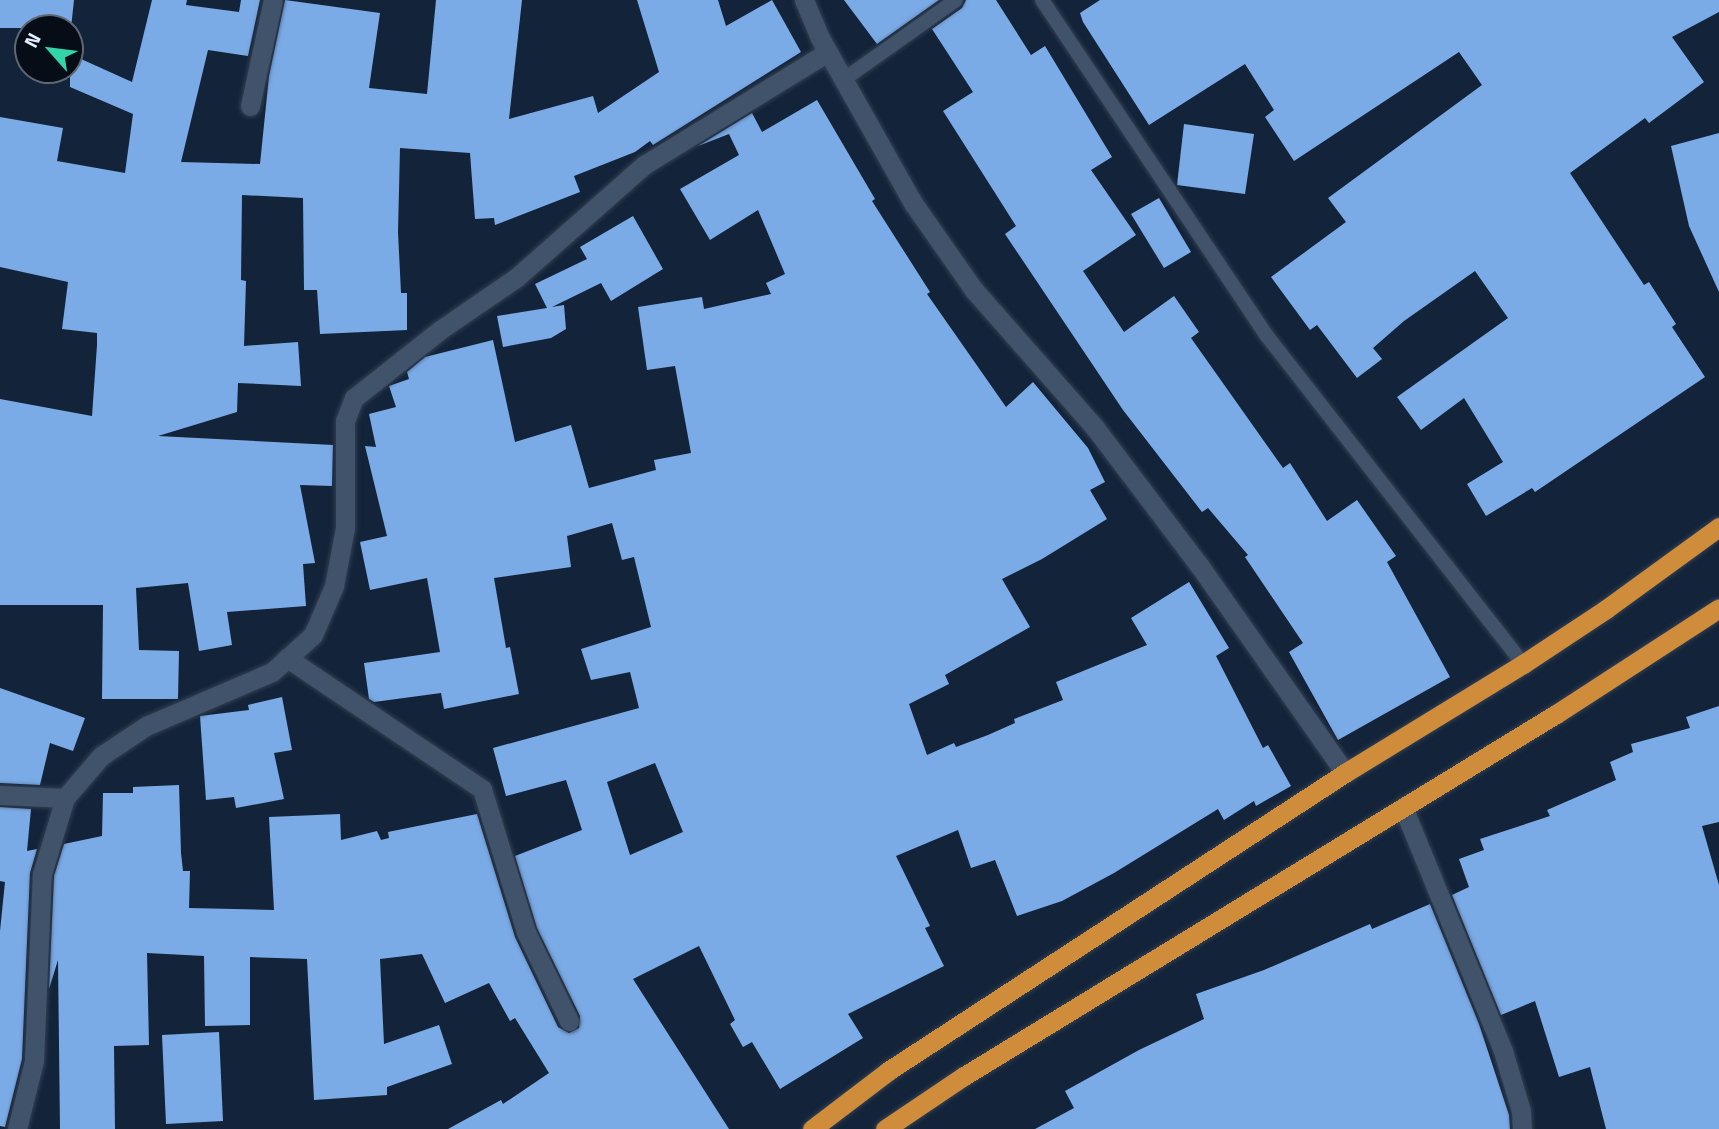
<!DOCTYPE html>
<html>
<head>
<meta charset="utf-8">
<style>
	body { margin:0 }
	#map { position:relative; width:1719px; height:1129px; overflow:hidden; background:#13243a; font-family:"Titillium Web",sans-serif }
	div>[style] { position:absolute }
	.building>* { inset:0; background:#7babe7 }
	.roads { filter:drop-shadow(0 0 2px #333f51) drop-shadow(0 0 2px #333f51) }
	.service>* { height:14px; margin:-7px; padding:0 7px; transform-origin:7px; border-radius:7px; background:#40536b }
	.minor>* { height:19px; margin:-9.5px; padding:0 9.5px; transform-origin:9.5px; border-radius:9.5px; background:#40536b }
	.tertiary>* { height:19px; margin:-9.5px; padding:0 9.5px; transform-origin:9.5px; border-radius:9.5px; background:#40536b }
	.trunk>* { height:19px; margin:-9.5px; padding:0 9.5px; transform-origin:9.5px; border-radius:9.5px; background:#cf8c3b }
	span { translate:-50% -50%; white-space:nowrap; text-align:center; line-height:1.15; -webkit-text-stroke:7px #060d17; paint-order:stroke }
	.north { position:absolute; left:14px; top:14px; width:70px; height:70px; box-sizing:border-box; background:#060d17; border:2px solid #5e6773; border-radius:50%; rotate:298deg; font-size:19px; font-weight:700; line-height:28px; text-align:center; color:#e3effe }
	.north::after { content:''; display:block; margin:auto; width:24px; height:32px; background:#33d4a8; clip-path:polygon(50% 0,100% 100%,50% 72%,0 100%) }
</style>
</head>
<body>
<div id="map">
	<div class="building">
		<i style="clip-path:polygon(0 0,74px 0,71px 28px,0 28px)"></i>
		<i style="clip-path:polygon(152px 0,187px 0,186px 5px,239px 12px,241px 0,260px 0,248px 56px,208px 50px,181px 162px,260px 164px,269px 76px,285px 0,380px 13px,369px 88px,427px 94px,436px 0,522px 0,509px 119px,593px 96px,598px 113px,659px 72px,637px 0,718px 0,726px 26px,772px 0,801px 52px,653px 145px,650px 141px,635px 152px,574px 176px,580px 192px,495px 225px,494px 218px,475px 219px,470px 153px,400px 148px,398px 232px,401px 293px,407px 293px,407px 330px,320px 334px,317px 290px,304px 290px,303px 198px,242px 195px,241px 280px,246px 281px,244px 346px,298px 342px,301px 386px,238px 383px,237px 412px,158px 436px,333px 445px,332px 486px,300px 485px,315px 563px,303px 564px,306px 606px,227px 612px,232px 645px,199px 651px,188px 583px,136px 588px,139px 650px,179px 651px,178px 699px,102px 699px,103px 605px,0 605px,0 399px,92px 416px,97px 345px,97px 333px,62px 329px,68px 282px,0 267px,0 117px,63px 128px,57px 161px,125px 173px,133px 114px,70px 87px,70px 54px,132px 82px)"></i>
		<i style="clip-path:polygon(844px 0,939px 0,877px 44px)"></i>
		<i style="clip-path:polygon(966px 0,996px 0,1031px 55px,1045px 46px,1112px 157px,1091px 170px,1136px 235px,1083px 271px,1124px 332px,1174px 296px,1199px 332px,1191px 338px,1283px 468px,1290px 463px,1327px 521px,1357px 500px,1396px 556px,1387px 562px,1450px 677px,1338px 740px,1289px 652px,1303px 643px,1245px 557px,1248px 555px,1208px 508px,1202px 512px,1123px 410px,1005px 234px,1016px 226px,943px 111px,973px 92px,932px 29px,962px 8px)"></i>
		<i style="clip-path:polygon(1100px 0,1719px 0,1719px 12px,1672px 37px,1704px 82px,1649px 123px,1645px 118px,1570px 173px,1644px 285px,1649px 282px,1676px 324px,1672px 327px,1705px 377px,1535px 492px,1532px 488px,1486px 516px,1467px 484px,1503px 462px,1464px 398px,1421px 430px,1397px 397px,1508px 318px,1475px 271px,1404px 321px,1373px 348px,1382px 359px,1357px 378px,1317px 325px,1310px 330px,1271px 277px,1346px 222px,1328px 198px,1482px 85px,1459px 52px,1294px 161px,1265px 117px,1274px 110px,1245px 64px,1149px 125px,1083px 22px,1080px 13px)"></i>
		<i style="clip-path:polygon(evenodd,817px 100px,875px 199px,872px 201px,930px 292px,927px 294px,1006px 407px,1033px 382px,1088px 448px,1105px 482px,1090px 490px,1107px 519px,1042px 559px,1002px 579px,1030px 627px,945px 675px,949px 684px,909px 704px,927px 755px,954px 743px,956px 747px,988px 735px,1015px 723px,1014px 719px,1063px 700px,1056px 682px,1147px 645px,1131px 618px,1189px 582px,1229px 648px,1216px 656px,1263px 748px,1268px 745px,1291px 786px,1256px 806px,1254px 801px,1224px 820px,1218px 809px,1114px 873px,1062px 901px,1017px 916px,995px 860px,971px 868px,958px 830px,896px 856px,930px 926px,925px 928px,944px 966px,848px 1014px,863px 1038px,780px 1089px,752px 1042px,743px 1047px,730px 1024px,735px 1020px,699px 946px,633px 979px,729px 1129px,448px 1129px,501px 1100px,503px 1104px,549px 1073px,515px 1018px,510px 1021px,489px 983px,445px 1003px,422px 954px,380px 959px,384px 1044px,439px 1025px,452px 1064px,387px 1087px,387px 1095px,314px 1100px,307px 959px,250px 957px,250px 1025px,205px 1026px,204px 956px,147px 953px,149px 1045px,114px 1046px,115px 1129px,60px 1129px,58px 960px,49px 989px,54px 876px,64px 844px,102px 836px,103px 793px,133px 793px,133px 787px,179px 785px,181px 853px,183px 871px,190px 871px,189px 908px,274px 910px,269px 817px,340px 814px,341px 840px,377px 831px,381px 840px,389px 838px,388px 832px,477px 814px,515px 937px,558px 1027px,569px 1033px,579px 1028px,580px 1016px,537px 928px,515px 856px,582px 830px,566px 780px,506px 796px,493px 748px,639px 708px,630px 672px,591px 680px,581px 649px,651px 627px,634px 557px,622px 560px,612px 523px,567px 536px,571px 567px,494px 578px,506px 648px,510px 647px,519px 694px,444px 709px,441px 693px,374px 702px,369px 699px,364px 663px,440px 652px,427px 578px,370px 590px,360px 542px,387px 536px,365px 446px,376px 447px,369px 414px,396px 407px,389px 386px,409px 379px,407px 372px,425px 357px,493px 340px,515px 442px,571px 425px,589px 488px,656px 470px,654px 460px,691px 453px,675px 366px,647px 370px,638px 307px,702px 297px,704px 309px,771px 294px,766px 283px,785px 274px,758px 210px,710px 240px,680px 189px,739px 155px,729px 134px,698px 146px,752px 113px,762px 132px,817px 100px,655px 763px,683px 832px,630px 855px,607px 782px,655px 763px)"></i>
		<i style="clip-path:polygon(1184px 124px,1254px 134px,1245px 194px,1177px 185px)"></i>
		<i style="clip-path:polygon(1719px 133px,1719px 292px,1689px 226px,1671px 146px)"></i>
		<i style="clip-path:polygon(1159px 198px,1191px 252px,1164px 268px,1131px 214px)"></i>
		<i style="clip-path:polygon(633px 216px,663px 269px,611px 301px,601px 283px,552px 307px,564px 305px,566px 329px,551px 338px,503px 347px,497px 316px,547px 308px,535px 284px,587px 259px,580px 247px)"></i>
		<i style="clip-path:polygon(0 688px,85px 718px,73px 751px,50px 743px,40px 785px,0 783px)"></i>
		<i style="clip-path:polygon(282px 697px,292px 750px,274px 753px,284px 799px,236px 808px,234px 797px,206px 800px,200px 716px,249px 710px,248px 705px)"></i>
		<i style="clip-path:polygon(1719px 706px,1719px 822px,1702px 826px,1719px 885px,1719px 1129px,1606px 1129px,1590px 1067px,1559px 1077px,1535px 1001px,1501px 1015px,1452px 895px,1469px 887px,1459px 859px,1484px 850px,1480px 839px,1550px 816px,1547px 810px,1616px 780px,1610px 762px,1633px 752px,1631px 744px,1690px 728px,1686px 717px)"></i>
		<i style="clip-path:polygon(0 807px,31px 809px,27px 851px,37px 849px,30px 873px,22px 1059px,5px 1127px,0 1126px,0 931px,5px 882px,0 881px)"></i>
		<i style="clip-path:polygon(1430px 904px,1479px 1024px,1509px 1115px,1510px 1129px,1035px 1129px,1074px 1108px,1065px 1091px,1139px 1050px,1204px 1019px,1196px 994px,1264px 970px,1370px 924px,1372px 929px)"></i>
		<i style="clip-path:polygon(219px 1032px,223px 1121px,166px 1124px,162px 1035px)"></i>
	</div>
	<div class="roads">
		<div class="service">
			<i style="left:1042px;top:0;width:404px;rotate:56.2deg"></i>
			<i style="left:1267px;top:336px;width:416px;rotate:52deg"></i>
			<i style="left:843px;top:80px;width:138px;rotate:-35.3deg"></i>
		</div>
		<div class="minor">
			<i style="left:250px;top:106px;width:108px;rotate:-77.8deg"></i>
			<i style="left:287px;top:658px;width:235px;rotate:33.9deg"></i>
			<i style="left:482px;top:789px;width:150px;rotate:72.9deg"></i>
			<i style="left:526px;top:932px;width:99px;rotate:64.2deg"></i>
			<i style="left:0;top:795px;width:65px;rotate:2.6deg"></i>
			<i style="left:1403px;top:807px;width:264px;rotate:67.7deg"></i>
			<i style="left:1503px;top:1051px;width:63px;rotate:73.3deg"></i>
			<i style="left:1521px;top:1111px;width:18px;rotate:87deg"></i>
			<i style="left:17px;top:1129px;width:70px;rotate:-76deg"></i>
			<i style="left:34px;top:1061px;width:187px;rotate:-87.6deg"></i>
			<i style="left:42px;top:874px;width:79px;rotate:-73.2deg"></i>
			<i style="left:65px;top:798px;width:55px;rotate:-49.4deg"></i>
			<i style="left:101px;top:756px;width:54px;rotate:-33.7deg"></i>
			<i style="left:146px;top:726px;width:137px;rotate:-23.2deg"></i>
			<i style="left:272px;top:672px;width:55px;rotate:-42.1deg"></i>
			<i style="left:313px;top:635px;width:53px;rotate:-66.8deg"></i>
			<i style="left:334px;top:586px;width:59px;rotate:-79.3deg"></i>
			<i style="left:345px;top:528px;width:107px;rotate:-90deg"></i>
			<i style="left:345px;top:421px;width:25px;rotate:-69deg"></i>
			<i style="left:354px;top:398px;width:110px;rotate:-38.3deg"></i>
			<i style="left:440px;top:330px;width:93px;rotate:-34.5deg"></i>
			<i style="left:517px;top:277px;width:169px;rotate:-41.4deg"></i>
			<i style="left:644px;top:165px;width:216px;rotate:-31.6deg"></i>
		</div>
		<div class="tertiary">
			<i style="left:804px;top:0;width:41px;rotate:67.2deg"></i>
			<i style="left:820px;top:38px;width:189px;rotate:60.6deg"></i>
			<i style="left:913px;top:203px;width:106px;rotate:55deg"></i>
			<i style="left:974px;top:290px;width:185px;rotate:48.7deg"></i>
			<i style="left:1096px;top:429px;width:171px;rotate:52.9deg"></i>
			<i style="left:1199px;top:565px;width:254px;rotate:54.9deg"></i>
		</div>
		<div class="trunk">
			<i style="left:812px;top:1129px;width:96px;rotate:-37.3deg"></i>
			<i style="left:888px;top:1071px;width:546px;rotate:-33.11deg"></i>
			<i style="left:1345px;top:773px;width:209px;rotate:-31.5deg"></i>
			<i style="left:1523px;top:664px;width:100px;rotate:-33.5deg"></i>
			<i style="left:1606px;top:609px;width:140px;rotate:-36deg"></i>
			<i style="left:885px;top:1129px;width:95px;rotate:-33.9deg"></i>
			<i style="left:964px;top:1076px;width:694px;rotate:-31.45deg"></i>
			<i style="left:1556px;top:714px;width:194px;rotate:-33deg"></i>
		</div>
	</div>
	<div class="north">N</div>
</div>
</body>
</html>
